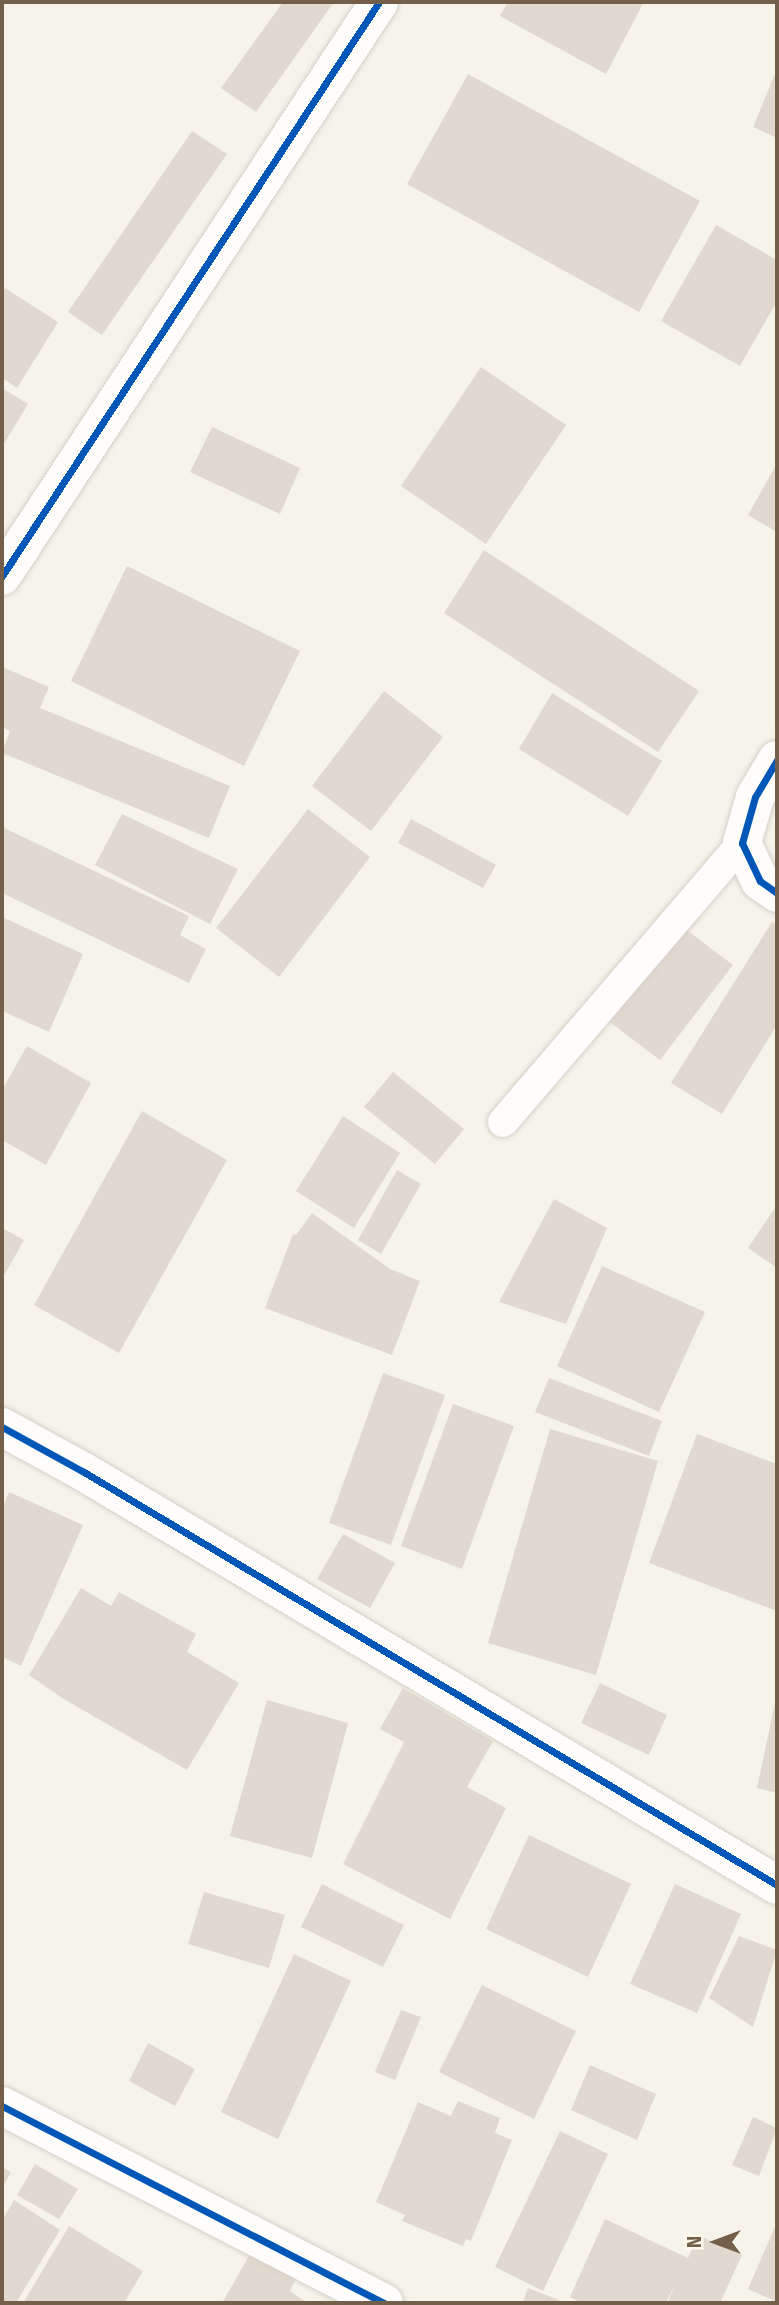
<!DOCTYPE html>
<html>
<head>
<meta charset="utf-8">
<style>
	body { margin:0 }
	#map { position:relative; width:779px; height:2305px; overflow:hidden; background:#f6f3ea; font-family:"Fira Sans",sans-serif }
	div>[style] { position:absolute }
	.building>* { inset:0; background:#e1d9cf }
	.roads { filter:drop-shadow(0 0 2px #d5d0c9) drop-shadow(0 0 2px #d5d0c9) }
	.lane>* { height:30px; margin:-15px; padding:0 15px; transform-origin:15px; border-radius:15px; background:#fefdfc }
	.street>* { height:38px; margin:-19px; padding:0 19px; transform-origin:19px; border-radius:19px; background:#fefdfc }
	.cycleway>* { height:7px; margin:-3.5px; padding:0 3.5px; transform-origin:3.5px; border-radius:3.5px; background:#0057b8 }
	span { translate:-50% -50%; white-space:nowrap; text-align:center; line-height:1.15; -webkit-text-stroke:5px #fef9ec; paint-order:stroke }
	.frame { position:absolute; inset:0; border:4px solid #745f4b; pointer-events:none }
	.north { position:absolute; left:681px; top:2207px; width:70px; height:70px; -webkit-text-stroke:5px #fef9ec; paint-order:stroke; rotate:270deg; font-size:19px; font-weight:700; line-height:28px; text-align:center; color:#745f4b }
	.north::after { content:''; display:block; margin:auto; width:24px; height:32px; background:#745f4b; clip-path:polygon(50% 0,100% 100%,50% 72%,0 100%) }
</style>
</head>
<body>
<div id="map">
	<div class="building">
		<i style="clip-path:polygon(283px 2px,334px 2px,256px 112px,221px 88px)"></i>
		<i style="clip-path:polygon(508px 2px,644px 2px,606px 74px,500px 16px)"></i>
		<i style="clip-path:polygon(777px 69px,777px 138px,753px 127px)"></i>
		<i style="clip-path:polygon(468px 74px,700px 201px,639px 312px,407px 184px)"></i>
		<i style="clip-path:polygon(192px 131px,227px 154px,102px 335px,68px 312px)"></i>
		<i style="clip-path:polygon(716px 225px,777px 260px,777px 301px,740px 366px,661px 321px)"></i>
		<i style="clip-path:polygon(5px 288px,58px 322px,17px 388px,2px 378px,2px 293px)"></i>
		<i style="clip-path:polygon(481px 367px,566px 425px,486px 544px,401px 486px)"></i>
		<i style="clip-path:polygon(2px 388px,28px 404px,2px 447px)"></i>
		<i style="clip-path:polygon(212px 427px,300px 468px,280px 514px,190px 472px)"></i>
		<i style="clip-path:polygon(777px 463px,777px 532px,748px 515px)"></i>
		<i style="clip-path:polygon(484px 550px,699px 691px,658px 752px,444px 613px)"></i>
		<i style="clip-path:polygon(127px 566px,300px 651px,244px 766px,71px 681px)"></i>
		<i style="clip-path:polygon(2px 667px,49px 687px,40px 708px,230px 786px,209px 838px,2px 753px,10px 731px,2px 727px)"></i>
		<i style="clip-path:polygon(384px 691px,443px 737px,371px 831px,312px 786px)"></i>
		<i style="clip-path:polygon(552px 693px,662px 761px,628px 816px,519px 749px)"></i>
		<i style="clip-path:polygon(308px 809px,370px 857px,279px 977px,216px 928px)"></i>
		<i style="clip-path:polygon(122px 814px,238px 869px,210px 924px,95px 865px)"></i>
		<i style="clip-path:polygon(411px 819px,496px 865px,483px 888px,398px 843px)"></i>
		<i style="clip-path:polygon(2px 827px,189px 916px,180px 935px,206px 949px,189px 983px,2px 893px)"></i>
		<i style="clip-path:polygon(2px 917px,83px 954px,49px 1032px,2px 1011px)"></i>
		<i style="clip-path:polygon(772px 922px,777px 925px,777px 1025px,722px 1114px,671px 1083px)"></i>
		<i style="clip-path:polygon(680px 925px,733px 965px,660px 1060px,607px 1020px)"></i>
		<i style="clip-path:polygon(27px 1046px,91px 1083px,46px 1165px,2px 1140px,2px 1090px)"></i>
		<i style="clip-path:polygon(393px 1072px,464px 1129px,435px 1164px,364px 1107px)"></i>
		<i style="clip-path:polygon(142px 1111px,227px 1160px,119px 1353px,34px 1305px)"></i>
		<i style="clip-path:polygon(343px 1116px,400px 1153px,354px 1228px,296px 1191px)"></i>
		<i style="clip-path:polygon(397px 1170px,421px 1184px,381px 1254px,358px 1240px)"></i>
		<i style="clip-path:polygon(554px 1199px,607px 1228px,566px 1324px,499px 1302px)"></i>
		<i style="clip-path:polygon(777px 1205px,777px 1268px,748px 1248px)"></i>
		<i style="clip-path:polygon(312px 1213px,390px 1269px,420px 1281px,392px 1355px,265px 1308px,293px 1234px,296px 1235px)"></i>
		<i style="clip-path:polygon(2px 1228px,24px 1240px,2px 1279px)"></i>
		<i style="clip-path:polygon(602px 1266px,705px 1312px,659px 1412px,557px 1366px)"></i>
		<i style="clip-path:polygon(383px 1373px,445px 1395px,391px 1545px,329px 1523px)"></i>
		<i style="clip-path:polygon(549px 1378px,662px 1421px,649px 1456px,535px 1412px)"></i>
		<i style="clip-path:polygon(453px 1404px,514px 1426px,462px 1569px,401px 1546px)"></i>
		<i style="clip-path:polygon(550px 1429px,658px 1461px,596px 1675px,488px 1643px)"></i>
		<i style="clip-path:polygon(697px 1434px,777px 1464px,777px 1611px,649px 1563px)"></i>
		<i style="clip-path:polygon(9px 1492px,83px 1525px,21px 1666px,2px 1657px,2px 1509px)"></i>
		<i style="clip-path:polygon(343px 1534px,395px 1563px,370px 1608px,317px 1579px)"></i>
		<i style="clip-path:polygon(81px 1588px,111px 1606px,119px 1592px,196px 1634px,187px 1652px,239px 1683px,187px 1770px,62px 1698px,29px 1675px)"></i>
		<i style="clip-path:polygon(600px 1683px,667px 1715px,649px 1755px,581px 1723px)"></i>
		<i style="clip-path:polygon(403px 1688px,493px 1741px,467px 1787px,506px 1808px,450px 1919px,343px 1864px,404px 1742px,380px 1729px)"></i>
		<i style="clip-path:polygon(776px 1698px,777px 1698px,777px 1793px,757px 1788px)"></i>
		<i style="clip-path:polygon(267px 1700px,348px 1723px,312px 1858px,230px 1836px)"></i>
		<i style="clip-path:polygon(529px 1835px,631px 1884px,588px 1977px,486px 1929px)"></i>
		<i style="clip-path:polygon(322px 1884px,404px 1925px,383px 1967px,301px 1927px)"></i>
		<i style="clip-path:polygon(675px 1884px,741px 1914px,697px 2013px,630px 1984px)"></i>
		<i style="clip-path:polygon(204px 1892px,285px 1915px,269px 1968px,188px 1944px)"></i>
		<i style="clip-path:polygon(739px 1936px,777px 1950px,753px 2027px,709px 1998px)"></i>
		<i style="clip-path:polygon(294px 1954px,351px 1981px,278px 2139px,221px 2112px)"></i>
		<i style="clip-path:polygon(482px 1985px,576px 2031px,534px 2119px,439px 2072px)"></i>
		<i style="clip-path:polygon(401px 2010px,421px 2017px,395px 2080px,375px 2072px)"></i>
		<i style="clip-path:polygon(148px 2043px,195px 2069px,175px 2106px,129px 2081px)"></i>
		<i style="clip-path:polygon(590px 2065px,656px 2094px,637px 2140px,571px 2110px)"></i>
		<i style="clip-path:polygon(458px 2101px,500px 2118px,495px 2133px,512px 2140px,471px 2241px,466px 2239px,463px 2246px,402px 2221px,405px 2215px,376px 2202px,418px 2102px,451px 2116px)"></i>
		<i style="clip-path:polygon(753px 2117px,777px 2128px,759px 2176px,732px 2165px)"></i>
		<i style="clip-path:polygon(560px 2131px,608px 2154px,543px 2291px,495px 2267px)"></i>
		<i style="clip-path:polygon(35px 2164px,78px 2189px,59px 2219px,17px 2195px)"></i>
		<i style="clip-path:polygon(2px 2167px,11px 2172px,2px 2189px)"></i>
		<i style="clip-path:polygon(14px 2200px,60px 2230px,16px 2303px,2px 2303px,2px 2221px)"></i>
		<i style="clip-path:polygon(605px 2219px,688px 2258px,698px 2235px,742px 2255px,720px 2303px,668px 2303px,674px 2286px,666px 2303px,582px 2303px,570px 2297px)"></i>
		<i style="clip-path:polygon(777px 2222px,777px 2302px,748px 2289px)"></i>
		<i style="clip-path:polygon(69px 2226px,143px 2271px,124px 2303px,23px 2303px)"></i>
		<i style="clip-path:polygon(253px 2249px,297px 2276px,290px 2291px,307px 2303px,222px 2303px)"></i>
		<i style="clip-path:polygon(528px 2288px,559px 2300px,558px 2303px,523px 2303px)"></i>
	</div>
	<div class="roads">
		<div class="lane">
			<i style="left:503px;top:1122px;width:367px;rotate:-49.4deg"></i>
		</div>
		<div class="street">
			<i style="left:2px;top:576px;width:687px;rotate:-56.7deg"></i>
			<i style="left:777px;top:760px;width:43px;rotate:120.7deg"></i>
			<i style="left:755px;top:797px;width:48px;rotate:105.8deg"></i>
			<i style="left:742px;top:843px;width:42px;rotate:64.7deg"></i>
			<i style="left:760px;top:881px;width:21px;rotate:35deg"></i>
			<i style="left:2px;top:1427px;width:94px;rotate:28.8deg"></i>
			<i style="left:84px;top:1472px;width:807px;rotate:30.79deg"></i>
			<i style="left:2px;top:2106px;width:430px;rotate:27.3deg"></i>
		</div>
	</div>
	<div class="cycleway">
		<i style="left:2px;top:576px;width:687px;rotate:-56.7deg"></i>
		<i style="left:777px;top:760px;width:43px;rotate:120.7deg"></i>
		<i style="left:755px;top:797px;width:48px;rotate:105.8deg"></i>
		<i style="left:742px;top:843px;width:42px;rotate:64.7deg"></i>
		<i style="left:760px;top:881px;width:21px;rotate:35deg"></i>
		<i style="left:2px;top:1427px;width:94px;rotate:28.8deg"></i>
		<i style="left:84px;top:1472px;width:807px;rotate:30.79deg"></i>
		<i style="left:2px;top:2106px;width:430px;rotate:27.3deg"></i>
	</div>
	<div class="frame"></div>
	<div class="north">N</div>
</div>
</body>
</html>
